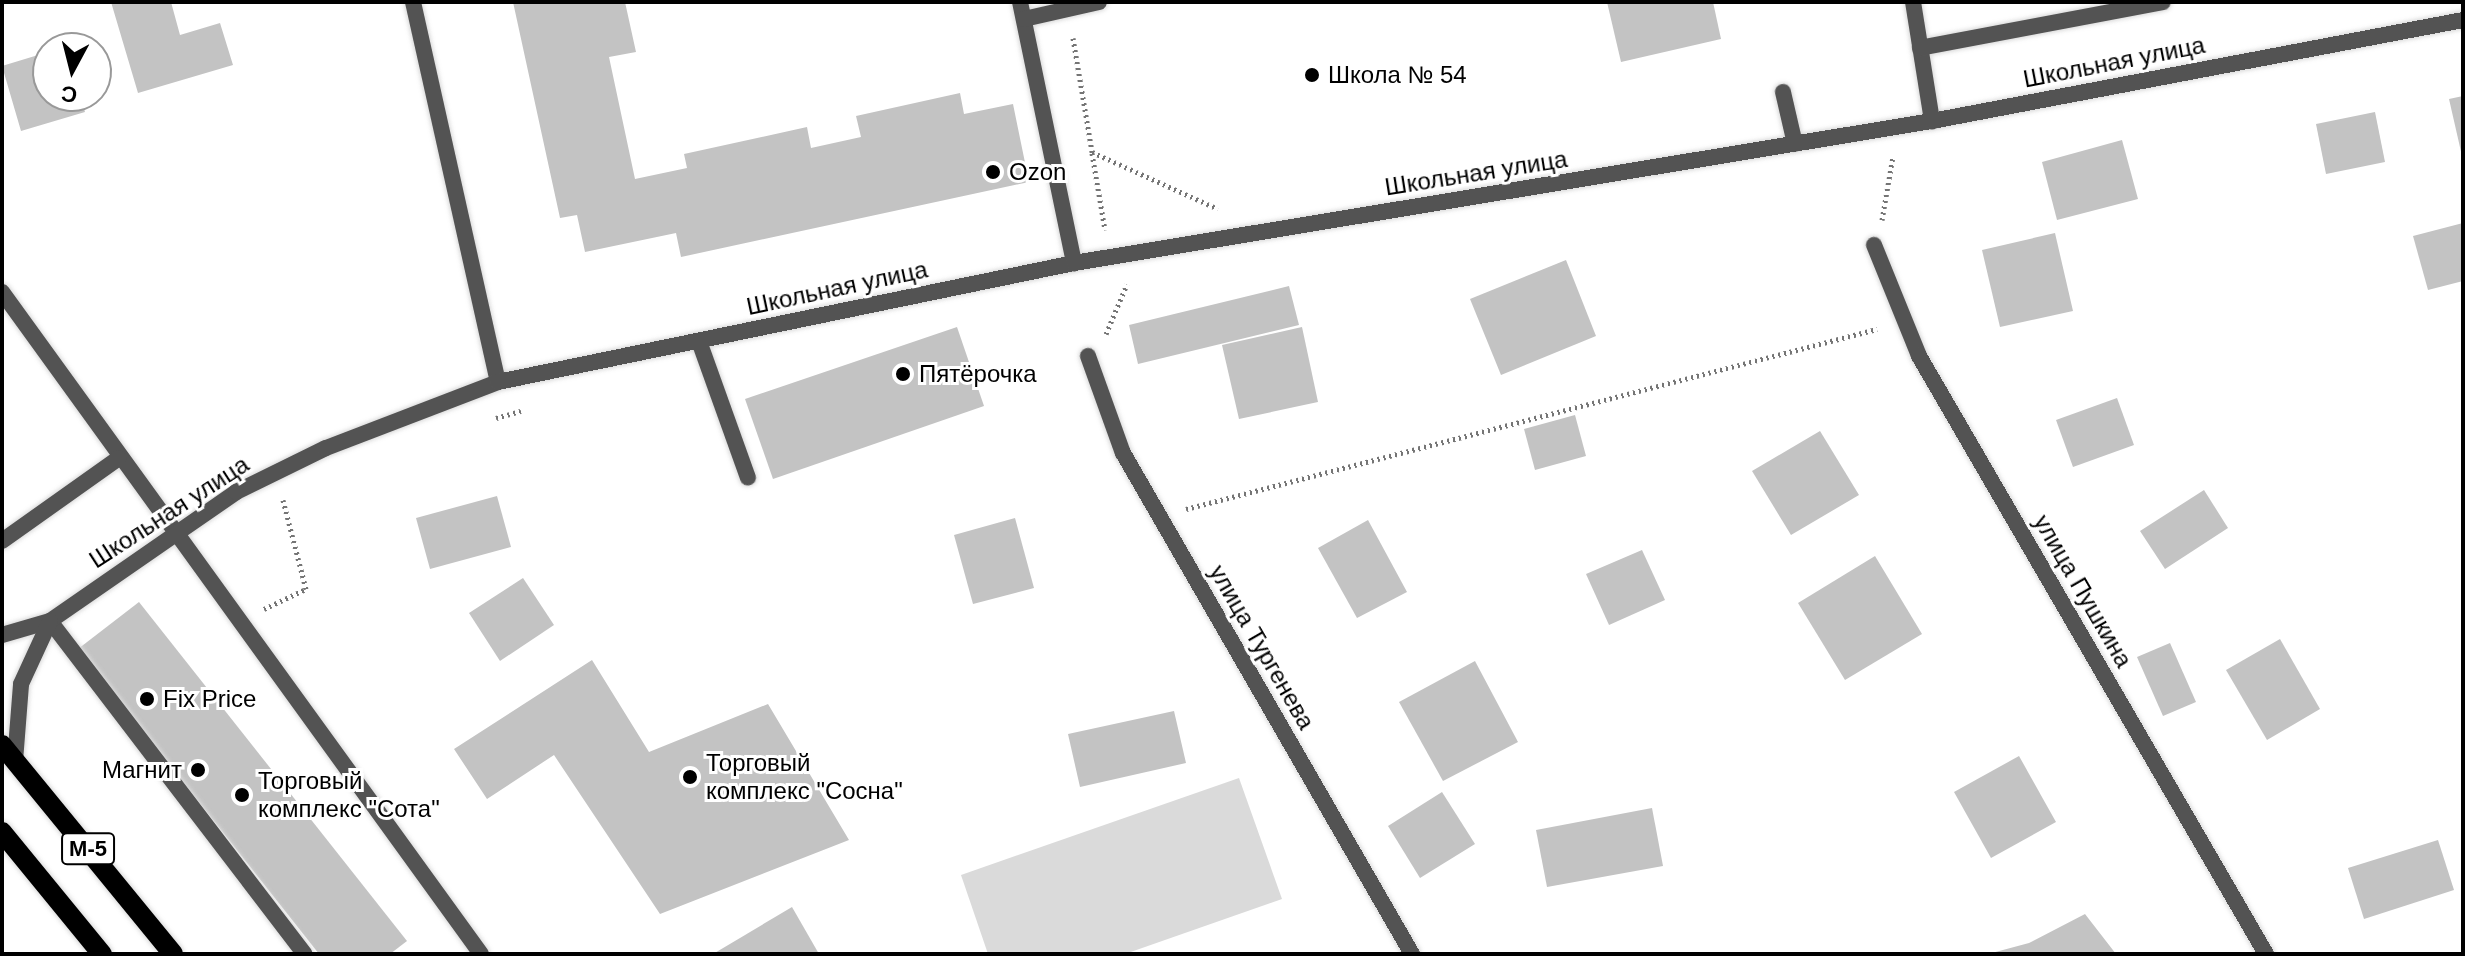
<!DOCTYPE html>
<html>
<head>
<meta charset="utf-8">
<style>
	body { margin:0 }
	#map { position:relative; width:2465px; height:956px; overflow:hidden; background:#fff; font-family:Arial,sans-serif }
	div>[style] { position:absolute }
	.green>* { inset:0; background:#dadada }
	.building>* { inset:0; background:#c3c3c3 }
	.path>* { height:5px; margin-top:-2.5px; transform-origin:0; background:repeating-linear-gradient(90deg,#757575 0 2px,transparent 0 6px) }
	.roads { filter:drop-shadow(0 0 2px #dbdbdb) drop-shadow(0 0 2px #dbdbdb) }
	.service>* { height:16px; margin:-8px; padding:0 8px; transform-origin:8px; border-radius:8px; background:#535353 }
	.minor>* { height:16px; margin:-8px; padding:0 8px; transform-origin:8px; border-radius:8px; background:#535353 }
	.primary>* { height:20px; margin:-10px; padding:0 10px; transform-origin:10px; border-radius:10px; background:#000 }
	.dots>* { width:22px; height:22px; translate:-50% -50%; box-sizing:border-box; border:4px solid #fff; border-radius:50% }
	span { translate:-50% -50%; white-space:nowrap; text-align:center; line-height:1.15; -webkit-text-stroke:6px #fff; paint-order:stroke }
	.shield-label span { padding:2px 6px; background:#fff; border:2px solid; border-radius:6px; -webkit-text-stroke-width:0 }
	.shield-label { font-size:22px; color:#000; font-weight:700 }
	.street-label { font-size:24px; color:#000 }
	.poi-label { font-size:24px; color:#000 }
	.left { translate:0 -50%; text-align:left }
	.right { translate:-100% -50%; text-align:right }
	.frame { position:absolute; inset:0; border:4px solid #000; pointer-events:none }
	.north { position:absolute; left:32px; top:32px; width:80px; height:80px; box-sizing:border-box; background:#fff; border:2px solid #999; border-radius:50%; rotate:187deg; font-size:22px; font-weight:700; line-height:32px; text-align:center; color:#000 }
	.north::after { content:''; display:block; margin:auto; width:28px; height:36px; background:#000; clip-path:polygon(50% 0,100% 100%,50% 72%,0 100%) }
</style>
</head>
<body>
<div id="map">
	<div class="green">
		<i style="clip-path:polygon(1239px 778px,1282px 899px,1125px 954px,988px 954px,961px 875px)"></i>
	</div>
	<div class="building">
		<i style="clip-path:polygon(111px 2px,171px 2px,180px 35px,220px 23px,233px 65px,138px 93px)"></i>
		<i style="clip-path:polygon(513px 2px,625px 2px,636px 52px,609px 57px,635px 179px,687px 168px,684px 154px,807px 127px,811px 148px,861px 137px,856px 116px,960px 93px,964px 114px,1013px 104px,1029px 182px,681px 257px,676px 233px,585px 252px,577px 215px,560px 218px)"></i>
		<i style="clip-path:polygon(1607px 2px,1713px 2px,1721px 39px,1621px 62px)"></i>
		<i style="clip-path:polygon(48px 52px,48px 96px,80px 96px,85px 112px,21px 131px,2px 66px)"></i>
		<i style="clip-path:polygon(2463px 96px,2463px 156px,2462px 156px,2449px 99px)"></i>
		<i style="clip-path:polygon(2375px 112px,2385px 162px,2326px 174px,2316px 124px)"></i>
		<i style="clip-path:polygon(2122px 140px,2138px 199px,2057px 220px,2042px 162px)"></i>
		<i style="clip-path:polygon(2463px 223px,2463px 281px,2428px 290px,2413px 236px)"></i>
		<i style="clip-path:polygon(2055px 233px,2073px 311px,2000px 327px,1982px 250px)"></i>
		<i style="clip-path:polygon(1566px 260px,1596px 336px,1501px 375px,1470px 299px)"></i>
		<i style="clip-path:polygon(1289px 286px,1299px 325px,1138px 364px,1129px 325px)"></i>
		<i style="clip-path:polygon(957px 327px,984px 406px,773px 479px,745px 399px)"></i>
		<i style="clip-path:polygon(1302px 327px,1318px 402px,1239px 419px,1222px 345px)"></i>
		<i style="clip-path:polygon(2117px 398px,2134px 445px,2073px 467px,2056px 420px)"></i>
		<i style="clip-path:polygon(1575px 415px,1586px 456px,1535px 470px,1524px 429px)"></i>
		<i style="clip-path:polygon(1820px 431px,1859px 495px,1791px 535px,1752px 471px)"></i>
		<i style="clip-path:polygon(2204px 490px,2228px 528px,2165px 569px,2140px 531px)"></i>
		<i style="clip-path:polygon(497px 496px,511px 547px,430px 569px,416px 518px)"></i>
		<i style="clip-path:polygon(1015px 518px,1034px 588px,973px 604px,954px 535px)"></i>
		<i style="clip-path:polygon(1368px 520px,1407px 592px,1357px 618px,1318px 548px)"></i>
		<i style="clip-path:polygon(1642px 550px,1665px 600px,1609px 625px,1586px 574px)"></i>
		<i style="clip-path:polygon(1875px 556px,1922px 634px,1845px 680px,1798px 603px)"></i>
		<i style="clip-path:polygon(523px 578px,554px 625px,500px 661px,469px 613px)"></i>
		<i style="clip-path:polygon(139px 602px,407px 941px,390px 954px,319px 954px,78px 649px)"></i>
		<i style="clip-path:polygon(2280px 639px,2320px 709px,2267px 740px,2226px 670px)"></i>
		<i style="clip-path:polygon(2170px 643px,2196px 702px,2163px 716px,2137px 657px)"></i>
		<i style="clip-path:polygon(592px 660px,649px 752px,768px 704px,849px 840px,660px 914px,554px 755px,487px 799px,454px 749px)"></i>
		<i style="clip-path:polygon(1475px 661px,1518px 742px,1443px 781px,1399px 702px)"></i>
		<i style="clip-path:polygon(1174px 711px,1186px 763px,1080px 787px,1068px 734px)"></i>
		<i style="clip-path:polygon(2019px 756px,2056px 822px,1991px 858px,1954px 792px)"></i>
		<i style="clip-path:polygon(1442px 792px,1475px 844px,1420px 878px,1388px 826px)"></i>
		<i style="clip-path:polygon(1652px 808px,1663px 866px,1547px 887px,1536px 830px)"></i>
		<i style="clip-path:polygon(2438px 840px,2454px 890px,2364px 919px,2348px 868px)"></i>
		<i style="clip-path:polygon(792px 907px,819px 954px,713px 954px)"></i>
		<i style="clip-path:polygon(2085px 914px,2116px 954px,1988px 954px,2029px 943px)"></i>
	</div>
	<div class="path">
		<i style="left:1073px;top:38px;width:116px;rotate:80.5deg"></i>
		<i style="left:1092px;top:152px;width:138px;rotate:24.3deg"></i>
		<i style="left:1092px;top:153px;width:78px;rotate:80.4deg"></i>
		<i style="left:1882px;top:220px;width:65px;rotate:-80.2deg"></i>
		<i style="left:1106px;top:334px;width:54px;rotate:-67.2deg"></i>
		<i style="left:496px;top:418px;width:26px;rotate:-16deg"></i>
		<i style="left:1186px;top:509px;width:714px;rotate:-14.6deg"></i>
		<i style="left:264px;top:609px;width:47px;rotate:-25.5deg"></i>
		<i style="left:306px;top:589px;width:92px;rotate:-104.5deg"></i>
	</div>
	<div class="roads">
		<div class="service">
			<i style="left:1020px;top:2px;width:267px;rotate:78.3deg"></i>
			<i style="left:1913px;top:2px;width:121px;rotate:80.9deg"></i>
			<i style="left:1024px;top:19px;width:77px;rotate:-12.8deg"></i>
			<i style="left:1920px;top:48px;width:247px;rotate:-10.7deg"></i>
			<i style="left:1783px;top:92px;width:53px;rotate:77deg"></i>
			<i style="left:2px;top:292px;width:817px;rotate:54.11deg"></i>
			<i style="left:699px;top:341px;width:145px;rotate:70.3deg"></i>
			<i style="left:2px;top:541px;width:143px;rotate:-35.4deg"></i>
			<i style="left:50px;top:621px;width:419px;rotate:52.6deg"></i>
		</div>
		<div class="minor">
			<i style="left:413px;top:2px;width:389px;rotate:77.4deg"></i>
			<i style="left:1874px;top:245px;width:120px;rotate:67.9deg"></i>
			<i style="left:1919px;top:356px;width:691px;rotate:59.87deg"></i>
			<i style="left:1088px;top:356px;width:103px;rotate:70.2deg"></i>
			<i style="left:1123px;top:453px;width:578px;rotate:60.02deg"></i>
			<i style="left:2px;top:635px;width:50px;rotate:-16.3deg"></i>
			<i style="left:50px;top:621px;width:226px;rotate:-34.7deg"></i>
			<i style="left:236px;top:492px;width:100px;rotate:-26.1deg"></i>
			<i style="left:326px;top:448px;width:184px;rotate:-21deg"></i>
			<i style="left:498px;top:382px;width:588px;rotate:-11.67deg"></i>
			<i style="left:1074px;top:263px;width:870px;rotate:-9.4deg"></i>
			<i style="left:1932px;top:121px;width:541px;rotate:-10.77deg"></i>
			<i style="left:15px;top:761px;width:77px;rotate:-85.5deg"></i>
			<i style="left:21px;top:684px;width:69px;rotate:-65.3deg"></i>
		</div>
		<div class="primary">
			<i style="left:2px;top:745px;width:270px;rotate:50.7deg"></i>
			<i style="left:2px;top:832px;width:158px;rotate:50.7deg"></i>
		</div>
	</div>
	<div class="dots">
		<i style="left:1312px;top:75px;background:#000"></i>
		<i style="left:993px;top:172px;background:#000"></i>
		<i style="left:903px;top:374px;background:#000"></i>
		<i style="left:147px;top:699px;background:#000"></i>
		<i style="left:198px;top:770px;background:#000"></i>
		<i style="left:690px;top:777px;background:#000"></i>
		<i style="left:242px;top:795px;background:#000"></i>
	</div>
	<div class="shield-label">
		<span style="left:88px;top:849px">М-5</span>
	</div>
	<div class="street-label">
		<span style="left:2114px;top:62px;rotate:-11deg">Школьная улица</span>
		<span style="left:1476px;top:173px;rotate:-9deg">Школьная улица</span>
		<span style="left:837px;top:288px;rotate:-12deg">Школьная улица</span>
		<span style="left:169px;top:512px;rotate:-33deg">Школьная улица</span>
		<span style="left:2083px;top:591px;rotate:60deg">улица Пушкина</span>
		<span style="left:1262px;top:647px;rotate:60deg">улица Тургенева</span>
	</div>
	<div class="poi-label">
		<span class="left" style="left:1328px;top:75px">Школа № 54</span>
		<span class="left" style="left:1009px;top:172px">Ozon</span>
		<span class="left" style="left:919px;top:374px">Пятёрочка</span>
		<span class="left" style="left:163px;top:699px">Fix Price</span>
		<span class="left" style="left:706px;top:777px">Торговый<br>комплекс "Сосна"</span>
		<span class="right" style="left:182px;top:770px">Магнит</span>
		<span class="left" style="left:258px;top:795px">Торговый<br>комплекс "Сота"</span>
	</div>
	<div class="frame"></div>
	<div class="north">С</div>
</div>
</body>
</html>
